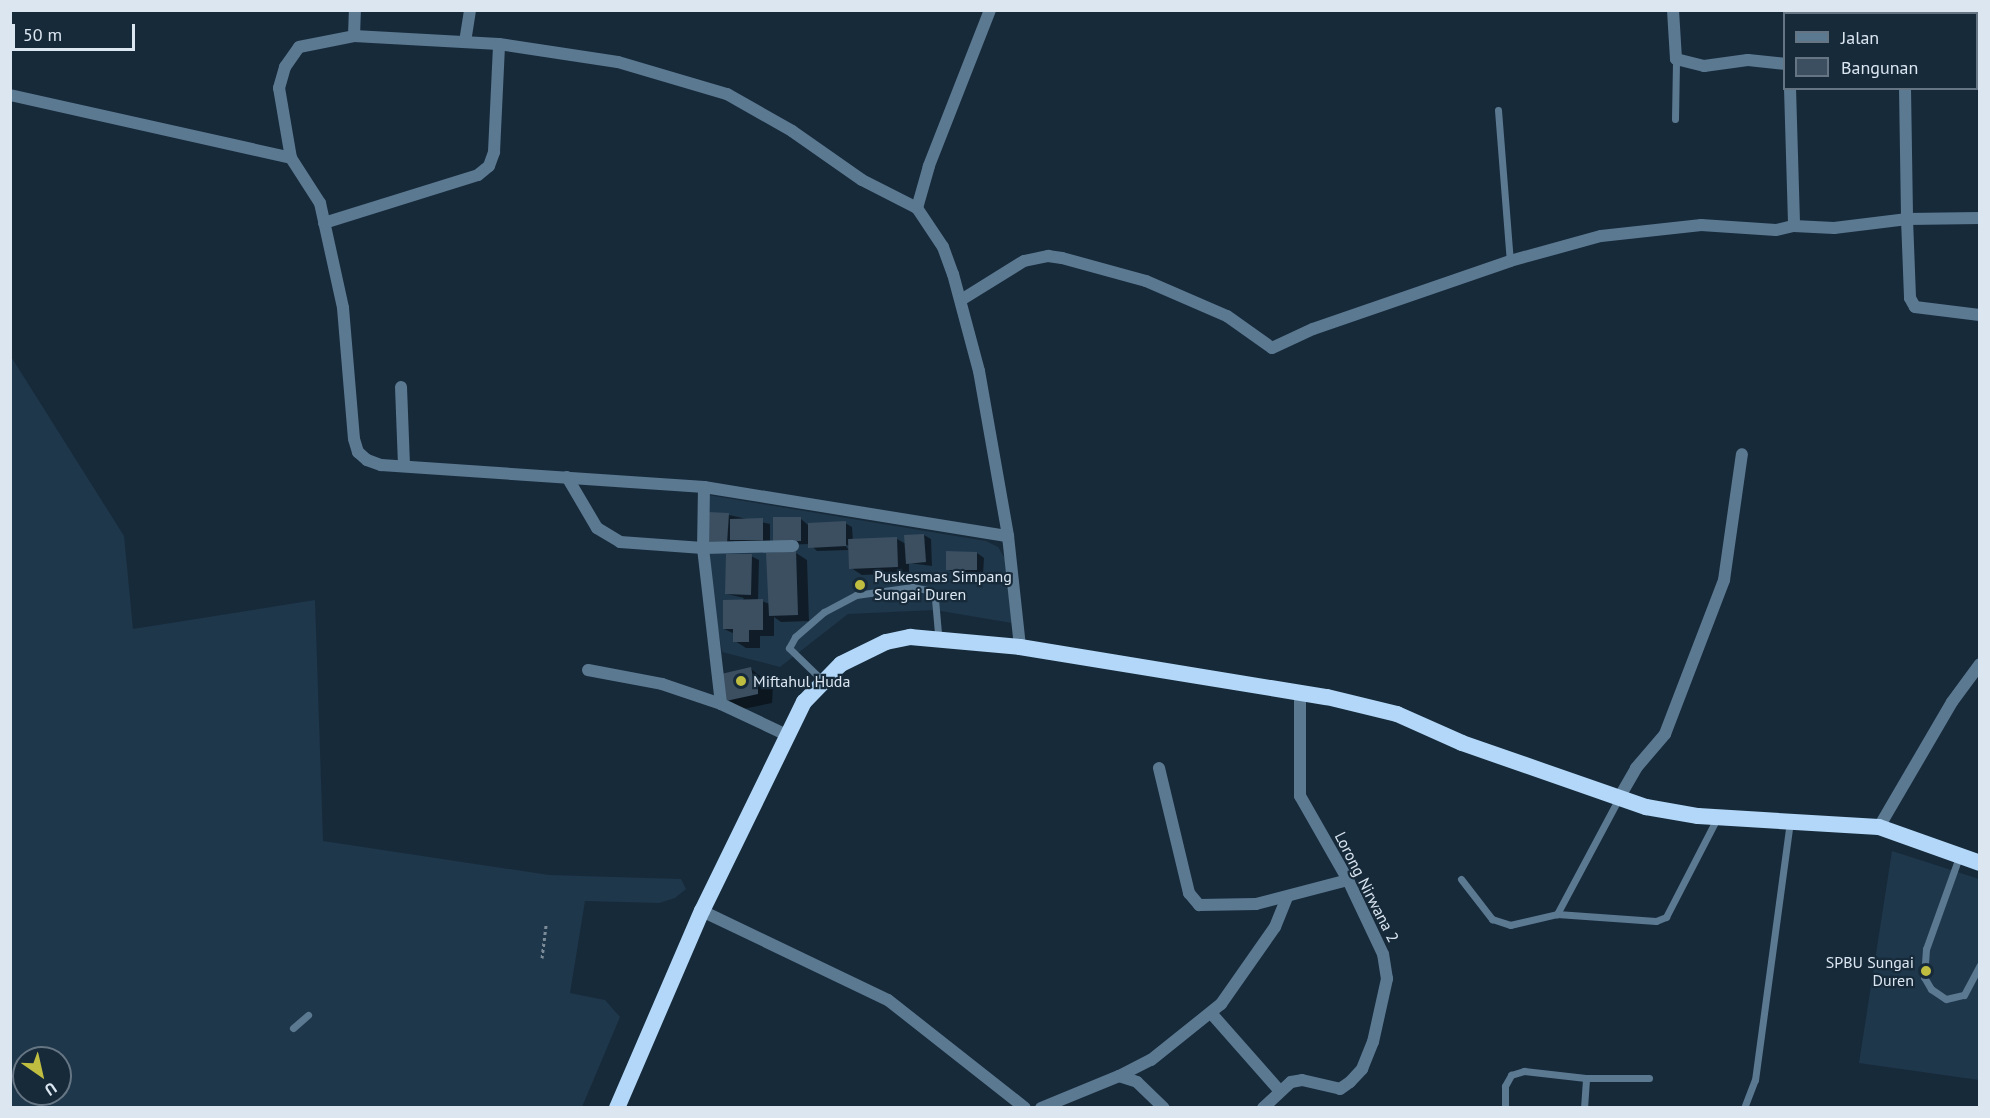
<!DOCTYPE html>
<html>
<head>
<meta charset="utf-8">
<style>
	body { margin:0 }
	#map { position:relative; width:1990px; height:1118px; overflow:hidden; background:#172a3a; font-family:"PT Sans",sans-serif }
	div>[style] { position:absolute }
	.built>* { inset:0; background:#1f374b }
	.shadow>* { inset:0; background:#0007 }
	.building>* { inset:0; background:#3b4f61 }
	.path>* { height:3px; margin-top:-1.5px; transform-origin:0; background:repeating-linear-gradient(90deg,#7c8b98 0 3px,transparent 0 6px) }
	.service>* { height:7px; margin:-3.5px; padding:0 3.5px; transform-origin:3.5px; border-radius:3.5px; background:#5c7992 }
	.minor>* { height:12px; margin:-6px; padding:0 6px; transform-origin:6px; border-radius:6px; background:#5c7992 }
	.trunk>* { height:16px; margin:-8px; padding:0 8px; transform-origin:8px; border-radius:8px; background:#b2d7f8 }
	.dots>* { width:16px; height:16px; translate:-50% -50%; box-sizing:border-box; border:3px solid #172a3a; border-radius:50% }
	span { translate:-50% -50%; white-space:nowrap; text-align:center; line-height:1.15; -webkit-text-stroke:4.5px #172a3a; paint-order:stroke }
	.poi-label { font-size:16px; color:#dbe6f1 }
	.left { translate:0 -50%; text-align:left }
	.right { translate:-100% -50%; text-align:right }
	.street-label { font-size:16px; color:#dbe6f1 }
	.frame { position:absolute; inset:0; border:12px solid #dbe6f1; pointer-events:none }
	.legend { position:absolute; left:1783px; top:12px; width:195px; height:78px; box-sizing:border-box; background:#172a3a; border:2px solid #657583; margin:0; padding:8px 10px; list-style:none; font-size:18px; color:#dbe6f1 }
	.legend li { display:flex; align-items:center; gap:12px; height:30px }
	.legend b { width:30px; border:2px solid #657583 }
	.north { position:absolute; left:12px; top:1046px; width:60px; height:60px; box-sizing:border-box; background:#172a3a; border:2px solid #657583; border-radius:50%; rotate:146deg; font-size:16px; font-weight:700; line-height:24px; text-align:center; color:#dbe6f1 }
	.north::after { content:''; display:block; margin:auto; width:21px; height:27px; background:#c0be40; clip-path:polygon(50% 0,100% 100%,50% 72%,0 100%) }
	.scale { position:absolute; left:12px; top:24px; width:123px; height:27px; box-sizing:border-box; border:3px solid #dbe6f1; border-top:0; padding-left:8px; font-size:18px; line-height:21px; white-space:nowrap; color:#dbe6f1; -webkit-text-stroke:4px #172a3a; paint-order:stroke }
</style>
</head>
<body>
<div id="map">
	<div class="built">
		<i style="clip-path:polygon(evenodd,10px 355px,124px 536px,133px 629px,315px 600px,323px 841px,549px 875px,681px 879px,686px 889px,675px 898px,659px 903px,585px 901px,570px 993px,605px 1000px,620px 1017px,582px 1107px,11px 1107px,10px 355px,24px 1058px,60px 1058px,60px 1094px,24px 1094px,24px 1058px)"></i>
		<i style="clip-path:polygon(708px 495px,986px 541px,998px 547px,1006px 560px,1012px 623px,935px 610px,848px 614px,780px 667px,722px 652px,704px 544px)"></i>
		<i style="clip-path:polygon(1892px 851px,1979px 879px,1979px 1080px,1859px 1063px)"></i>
	</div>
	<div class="shadow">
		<i style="clip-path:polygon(729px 515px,770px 524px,770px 543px,734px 541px,734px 547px,714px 546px)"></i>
		<i style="clip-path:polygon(801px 519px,808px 525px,845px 523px,852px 527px,853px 541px,897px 539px,906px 544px,924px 535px,931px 539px,932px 566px,909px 563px,909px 573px,862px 575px,851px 568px,850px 547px,841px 541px,849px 550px,817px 551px,810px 544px,782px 545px)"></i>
		<i style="clip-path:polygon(796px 553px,807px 560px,809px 621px,781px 622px,774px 617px,774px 636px,760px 636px,760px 648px,746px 648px,735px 641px,735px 634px,724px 629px,744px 598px,727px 594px,751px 556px,759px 560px,758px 600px,770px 604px)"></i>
		<i style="clip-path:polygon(977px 553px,984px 558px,983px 574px,954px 573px,947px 569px)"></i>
		<i style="clip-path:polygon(751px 669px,773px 686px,772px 703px,743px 709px,728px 700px)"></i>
	</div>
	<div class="building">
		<i style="clip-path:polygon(708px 512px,729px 513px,727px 544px,705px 543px)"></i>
		<i style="clip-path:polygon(773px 517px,801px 517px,801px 541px,773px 541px)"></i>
		<i style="clip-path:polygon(763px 518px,763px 540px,730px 540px,730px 519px)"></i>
		<i style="clip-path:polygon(846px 521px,846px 546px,808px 548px,808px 523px)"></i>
		<i style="clip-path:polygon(924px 534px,926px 562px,906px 564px,904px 535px)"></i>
		<i style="clip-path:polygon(897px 537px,898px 567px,849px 569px,848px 539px)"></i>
		<i style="clip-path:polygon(796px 551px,798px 615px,769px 616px,766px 553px)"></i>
		<i style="clip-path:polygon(946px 551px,977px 552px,977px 570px,946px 570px)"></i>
		<i style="clip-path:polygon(726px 554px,752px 554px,751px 595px,725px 594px)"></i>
		<i style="clip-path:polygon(763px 599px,763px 630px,749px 630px,749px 642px,733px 642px,733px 629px,723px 629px,723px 600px)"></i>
		<i style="clip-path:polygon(751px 667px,753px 677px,758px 676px,758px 694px,726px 701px,721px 674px)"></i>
	</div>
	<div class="path">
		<i style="left:542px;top:958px;width:35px;rotate:-83deg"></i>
	</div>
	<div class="service">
		<i style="left:1498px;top:110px;width:151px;rotate:85.5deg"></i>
		<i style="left:1675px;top:119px;width:60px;rotate:-89deg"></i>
		<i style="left:822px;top:680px;width:46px;rotate:-135.9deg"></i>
		<i style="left:789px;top:648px;width:13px;rotate:-61deg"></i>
		<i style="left:795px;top:637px;width:38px;rotate:-41deg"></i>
		<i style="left:824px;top:612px;width:36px;rotate:-28deg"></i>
		<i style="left:856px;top:595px;width:57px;rotate:-8.1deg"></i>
		<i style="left:912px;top:587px;width:15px;rotate:11deg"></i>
		<i style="left:927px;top:590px;width:12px;rotate:48deg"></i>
		<i style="left:935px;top:599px;width:38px;rotate:85deg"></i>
		<i style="left:1619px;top:798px;width:132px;rotate:118.1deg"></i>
		<i style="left:1557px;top:914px;width:99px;rotate:4deg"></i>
		<i style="left:1656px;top:921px;width:11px;rotate:-22deg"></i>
		<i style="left:1666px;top:917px;width:111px;rotate:-62.7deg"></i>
		<i style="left:1959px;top:857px;width:98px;rotate:109.7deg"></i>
		<i style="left:1926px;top:949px;width:28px;rotate:94deg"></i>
		<i style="left:1924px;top:977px;width:14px;rotate:60deg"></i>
		<i style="left:1931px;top:989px;width:18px;rotate:34deg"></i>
		<i style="left:1946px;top:999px;width:18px;rotate:-13deg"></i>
		<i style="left:1964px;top:995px;width:34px;rotate:-62deg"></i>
		<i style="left:1461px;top:879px;width:51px;rotate:52.2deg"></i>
		<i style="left:1492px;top:919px;width:19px;rotate:18deg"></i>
		<i style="left:1510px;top:925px;width:48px;rotate:-13.2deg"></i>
		<i style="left:293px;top:1028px;width:20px;rotate:-41deg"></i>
		<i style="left:1505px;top:1108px;width:22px;rotate:-90deg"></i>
		<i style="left:1505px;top:1086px;width:13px;rotate:-61deg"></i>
		<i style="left:1511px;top:1075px;width:14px;rotate:-17deg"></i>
		<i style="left:1524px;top:1071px;width:62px;rotate:6.4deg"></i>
		<i style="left:1586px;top:1078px;width:63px"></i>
		<i style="left:1584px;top:1108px;width:30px;rotate:-86deg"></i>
		<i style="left:1744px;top:1108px;width:30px;rotate:-69deg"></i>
		<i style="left:1755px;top:1080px;width:260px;rotate:-82.3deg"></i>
	</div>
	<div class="minor">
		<i style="left:990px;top:10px;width:168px;rotate:111.4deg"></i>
		<i style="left:929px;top:166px;width:44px;rotate:105.9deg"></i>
		<i style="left:917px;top:208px;width:47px;rotate:56.3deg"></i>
		<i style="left:943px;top:247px;width:29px;rotate:70deg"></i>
		<i style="left:953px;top:274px;width:100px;rotate:75deg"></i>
		<i style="left:979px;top:371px;width:168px;rotate:80deg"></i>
		<i style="left:1008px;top:536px;width:112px;rotate:83.8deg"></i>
		<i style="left:1673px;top:10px;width:49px;rotate:86.5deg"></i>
		<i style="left:1676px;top:59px;width:29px;rotate:14deg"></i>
		<i style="left:1704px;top:66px;width:44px;rotate:-7.8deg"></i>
		<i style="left:1748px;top:60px;width:36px;rotate:6deg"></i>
		<i style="left:1905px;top:10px;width:4px;rotate:90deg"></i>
		<i style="left:354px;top:36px;width:26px;rotate:-88deg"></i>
		<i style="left:465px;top:42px;width:32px;rotate:-81deg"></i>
		<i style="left:1790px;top:88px;width:138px;rotate:88.3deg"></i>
		<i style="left:1794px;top:226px;width:40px;rotate:2.9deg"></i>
		<i style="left:1834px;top:228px;width:74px;rotate:-7deg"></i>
		<i style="left:1907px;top:219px;width:79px;rotate:87.8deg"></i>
		<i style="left:1910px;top:298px;width:10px;rotate:61deg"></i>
		<i style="left:1915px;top:307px;width:65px;rotate:7deg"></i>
		<i style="left:1905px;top:88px;width:131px;rotate:89.1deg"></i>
		<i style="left:1907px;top:219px;width:73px;rotate:-0.8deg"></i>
		<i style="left:10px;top:95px;width:288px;rotate:12.6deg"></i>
		<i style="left:291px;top:158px;width:54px;rotate:57.2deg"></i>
		<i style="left:320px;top:203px;width:107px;rotate:77.6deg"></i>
		<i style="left:343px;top:308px;width:131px;rotate:85.2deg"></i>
		<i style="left:354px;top:439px;width:14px;rotate:73deg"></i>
		<i style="left:358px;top:452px;width:12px;rotate:42deg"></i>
		<i style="left:367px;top:460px;width:15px;rotate:20deg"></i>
		<i style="left:381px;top:465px;width:324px;rotate:3.9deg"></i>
		<i style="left:704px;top:487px;width:308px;rotate:9.2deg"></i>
		<i style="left:291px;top:158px;width:71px;rotate:-99.7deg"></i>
		<i style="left:279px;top:88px;width:22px;rotate:-74deg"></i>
		<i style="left:285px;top:67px;width:24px;rotate:-55deg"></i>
		<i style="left:299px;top:47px;width:56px;rotate:-11.3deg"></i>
		<i style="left:354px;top:36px;width:145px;rotate:3.2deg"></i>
		<i style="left:499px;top:44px;width:120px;rotate:8.6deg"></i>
		<i style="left:618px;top:62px;width:114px;rotate:16.4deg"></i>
		<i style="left:727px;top:94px;width:75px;rotate:29.6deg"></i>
		<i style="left:792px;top:131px;width:85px;rotate:35deg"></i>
		<i style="left:862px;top:180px;width:62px;rotate:27deg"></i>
		<i style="left:324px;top:223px;width:161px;rotate:-17.3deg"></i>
		<i style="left:478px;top:175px;width:14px;rotate:-39deg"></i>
		<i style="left:489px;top:166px;width:15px;rotate:-70deg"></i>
		<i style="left:494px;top:152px;width:108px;rotate:-87.3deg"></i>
		<i style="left:961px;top:300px;width:74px;rotate:-31.8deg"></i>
		<i style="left:1024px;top:261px;width:25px;rotate:-12deg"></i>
		<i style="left:1048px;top:256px;width:14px;rotate:8deg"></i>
		<i style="left:1062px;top:258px;width:87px;rotate:15.3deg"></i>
		<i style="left:1146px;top:281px;width:88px;rotate:23.4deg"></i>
		<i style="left:1227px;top:316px;width:55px;rotate:35.4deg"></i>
		<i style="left:1272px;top:348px;width:45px;rotate:-24.9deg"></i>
		<i style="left:1313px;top:329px;width:208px;rotate:-19deg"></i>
		<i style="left:1510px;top:261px;width:94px;rotate:-15.4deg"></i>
		<i style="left:1601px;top:236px;width:101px;rotate:-6.3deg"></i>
		<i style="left:1701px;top:225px;width:75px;rotate:3.8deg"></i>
		<i style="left:1776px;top:230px;width:18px;rotate:-13deg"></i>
		<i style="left:401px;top:387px;width:79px;rotate:87.8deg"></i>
		<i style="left:567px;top:477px;width:59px;rotate:59.5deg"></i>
		<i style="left:597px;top:528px;width:27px;rotate:31deg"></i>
		<i style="left:620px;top:542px;width:83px;rotate:4.1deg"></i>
		<i style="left:703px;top:548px;width:90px;rotate:-1.3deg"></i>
		<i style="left:704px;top:487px;width:61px;rotate:90.9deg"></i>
		<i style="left:703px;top:548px;width:157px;rotate:83.4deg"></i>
		<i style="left:588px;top:670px;width:75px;rotate:10.7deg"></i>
		<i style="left:662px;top:684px;width:62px;rotate:18.7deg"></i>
		<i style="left:721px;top:704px;width:73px;rotate:25.2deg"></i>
		<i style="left:1159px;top:768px;width:129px;rotate:76.5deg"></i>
		<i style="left:1189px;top:893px;width:16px;rotate:50deg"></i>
		<i style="left:1199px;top:905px;width:57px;rotate:-1deg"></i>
		<i style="left:1256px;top:904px;width:95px;rotate:-14.6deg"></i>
		<i style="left:1619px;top:798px;width:34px;rotate:-60deg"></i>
		<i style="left:1636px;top:768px;width:45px;rotate:-49.5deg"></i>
		<i style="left:1665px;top:734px;width:165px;rotate:-69deg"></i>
		<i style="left:1724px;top:580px;width:127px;rotate:-81.9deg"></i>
		<i style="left:1879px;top:827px;width:145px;rotate:-59.7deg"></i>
		<i style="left:1952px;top:702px;width:47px;rotate:-53.6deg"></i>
		<i style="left:702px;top:911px;width:206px;rotate:25.6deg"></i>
		<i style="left:888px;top:1000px;width:174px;rotate:38.2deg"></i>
		<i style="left:1211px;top:1013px;width:103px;rotate:48.6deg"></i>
		<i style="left:1119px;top:1076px;width:36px;rotate:-27deg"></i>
		<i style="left:1151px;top:1060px;width:90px;rotate:-38.7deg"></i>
		<i style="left:1221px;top:1004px;width:94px;rotate:-55deg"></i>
		<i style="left:1275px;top:927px;width:31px;rotate:-68deg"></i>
		<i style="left:1041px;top:1108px;width:84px;rotate:-22.3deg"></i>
		<i style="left:1119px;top:1076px;width:19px;rotate:18deg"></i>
		<i style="left:1137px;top:1082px;width:37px;rotate:44deg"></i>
		<i style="left:1263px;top:1108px;width:38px;rotate:-43deg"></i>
		<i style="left:1291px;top:1082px;width:11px;rotate:-10deg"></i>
		<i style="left:1302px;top:1080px;width:39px;rotate:13deg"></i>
		<i style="left:1340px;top:1089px;width:12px;rotate:-35deg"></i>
		<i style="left:1350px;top:1082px;width:18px;rotate:-47deg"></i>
		<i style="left:1362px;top:1069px;width:29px;rotate:-68deg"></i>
		<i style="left:1373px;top:1042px;width:65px;rotate:-77.5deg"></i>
		<i style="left:1387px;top:979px;width:25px;rotate:-99deg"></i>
		<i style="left:1383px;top:954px;width:82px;rotate:-115.3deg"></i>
		<i style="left:1348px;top:880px;width:97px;rotate:-119.7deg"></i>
		<i style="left:1300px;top:796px;width:104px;rotate:-90deg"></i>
	</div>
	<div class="trunk">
		<i style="left:617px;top:1108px;width:215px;rotate:-66.7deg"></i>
		<i style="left:702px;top:911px;width:233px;rotate:-64deg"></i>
		<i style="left:804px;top:702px;width:53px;rotate:-45.8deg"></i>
		<i style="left:841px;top:664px;width:50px;rotate:-26.1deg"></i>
		<i style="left:886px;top:642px;width:25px;rotate:-12deg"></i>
		<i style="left:910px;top:637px;width:110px;rotate:5.2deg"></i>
		<i style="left:1020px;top:647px;width:311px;rotate:9.3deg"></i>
		<i style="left:1327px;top:697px;width:72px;rotate:13.7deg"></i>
		<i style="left:1397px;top:714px;width:71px;rotate:24deg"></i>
		<i style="left:1462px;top:743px;width:195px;rotate:19.2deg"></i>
		<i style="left:1646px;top:807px;width:53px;rotate:9.8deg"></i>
		<i style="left:1698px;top:816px;width:181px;rotate:3.5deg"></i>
		<i style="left:1879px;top:827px;width:107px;rotate:19.6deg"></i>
	</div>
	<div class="dots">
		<i style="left:860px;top:585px;background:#c0be40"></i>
		<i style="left:741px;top:681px;background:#c0be40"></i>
		<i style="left:1926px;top:971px;background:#c0be40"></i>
	</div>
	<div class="poi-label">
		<span class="left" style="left:874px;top:585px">Puskesmas Simpang<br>Sungai Duren</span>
		<span class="left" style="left:753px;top:681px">Miftahul Huda</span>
		<span class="right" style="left:1914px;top:971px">SPBU Sungai<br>Duren</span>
	</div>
	<div class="street-label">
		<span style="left:1367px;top:887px;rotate:63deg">Lorong Nirwana 2</span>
	</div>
	<div class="frame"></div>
	<ul class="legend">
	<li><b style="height:8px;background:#5c7992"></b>Jalan</li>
	<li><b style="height:16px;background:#3b4f61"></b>Bangunan</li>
	</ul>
	<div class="north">U</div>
	<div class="scale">50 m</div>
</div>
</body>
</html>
